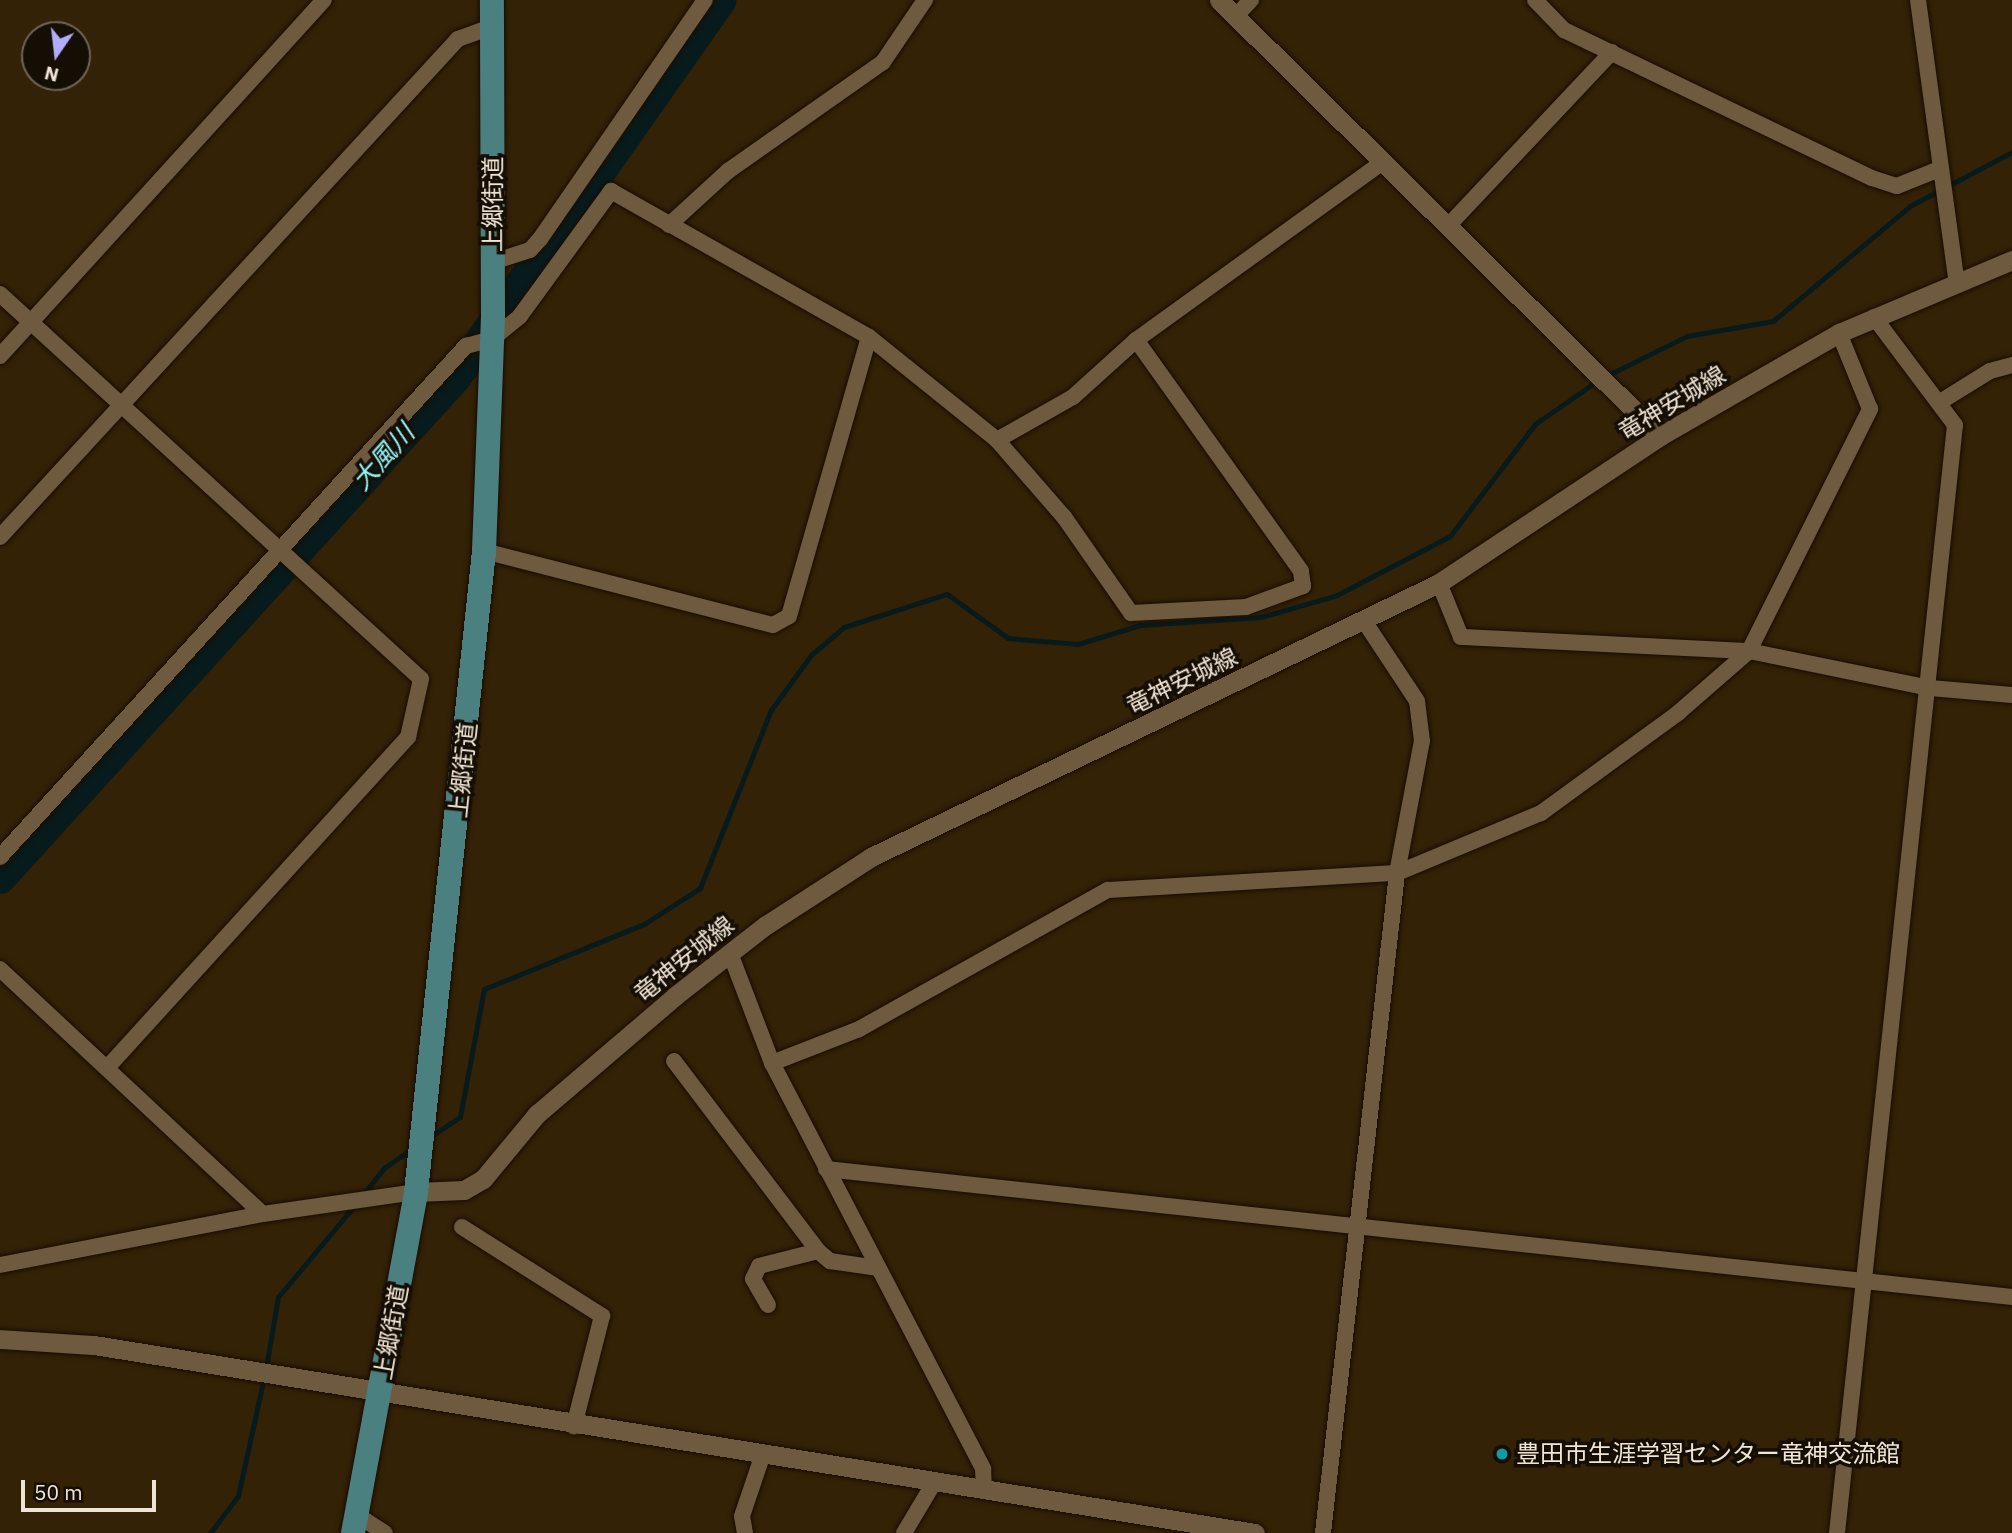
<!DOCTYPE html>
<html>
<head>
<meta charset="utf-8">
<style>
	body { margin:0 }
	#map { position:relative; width:2012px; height:1533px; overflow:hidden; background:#342207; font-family:"IBM Plex Sans","Noto Sans JP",sans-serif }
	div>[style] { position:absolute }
	.stream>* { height:5px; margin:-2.5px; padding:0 2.5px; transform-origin:2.5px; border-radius:2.5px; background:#081b1c }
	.river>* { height:32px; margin:-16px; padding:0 16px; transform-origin:16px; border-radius:16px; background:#081b1c }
	.roads { filter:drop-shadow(0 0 2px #190c00) drop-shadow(0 0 2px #190c00) }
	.minor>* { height:16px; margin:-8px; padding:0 8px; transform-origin:8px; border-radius:8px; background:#6e5a3f }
	.tertiary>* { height:19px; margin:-9.5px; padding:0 9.5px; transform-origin:9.5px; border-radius:9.5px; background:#6e5a3f }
	.primary>* { height:24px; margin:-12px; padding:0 12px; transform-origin:12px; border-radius:12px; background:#4b8080 }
	.dots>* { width:19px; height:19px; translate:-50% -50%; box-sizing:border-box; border:4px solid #150e04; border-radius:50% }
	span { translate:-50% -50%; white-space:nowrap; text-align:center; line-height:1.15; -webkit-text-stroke:7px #150e04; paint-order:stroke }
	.street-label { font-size:24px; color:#f0e4d5 }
	.poi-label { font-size:24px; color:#f0e4d5 }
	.left { translate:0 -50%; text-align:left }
	.water-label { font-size:26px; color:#90f6fb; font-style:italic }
	.north { position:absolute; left:21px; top:21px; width:70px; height:70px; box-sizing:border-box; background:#150e04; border:2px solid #6d6458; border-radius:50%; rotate:194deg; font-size:19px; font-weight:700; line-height:28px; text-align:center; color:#f0e4d5 }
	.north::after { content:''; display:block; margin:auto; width:24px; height:32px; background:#b0aefa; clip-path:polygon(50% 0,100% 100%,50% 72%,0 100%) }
	.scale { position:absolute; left:21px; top:1480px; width:135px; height:32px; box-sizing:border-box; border:4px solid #f0e4d5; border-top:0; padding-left:9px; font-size:21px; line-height:24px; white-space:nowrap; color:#f0e4d5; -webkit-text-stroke:5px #150e04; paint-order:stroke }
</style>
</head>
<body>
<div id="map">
	<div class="stream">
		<i style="left:1606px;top:376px;width:90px;rotate:-26.3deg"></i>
		<i style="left:1687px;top:336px;width:87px;rotate:-9.9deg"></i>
		<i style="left:1773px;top:321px;width:179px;rotate:-40deg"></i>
		<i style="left:1910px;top:206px;width:115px;rotate:-27.9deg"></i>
		<i style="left:430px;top:1137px;width:36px;rotate:-34deg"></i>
		<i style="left:460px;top:1117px;width:130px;rotate:-79.4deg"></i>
		<i style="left:484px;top:989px;width:173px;rotate:-22.1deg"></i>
		<i style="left:644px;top:924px;width:67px;rotate:-32.7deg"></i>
		<i style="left:700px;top:888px;width:192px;rotate:-68.3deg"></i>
		<i style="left:771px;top:710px;width:68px;rotate:-54deg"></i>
		<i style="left:811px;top:655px;width:43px;rotate:-40.3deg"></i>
		<i style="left:844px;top:627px;width:108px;rotate:-17.8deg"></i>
		<i style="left:947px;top:594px;width:75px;rotate:35.8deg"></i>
		<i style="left:1008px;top:638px;width:70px;rotate:4.9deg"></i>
		<i style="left:1078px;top:644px;width:65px;rotate:-17deg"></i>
		<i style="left:1140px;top:625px;width:121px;rotate:-3.8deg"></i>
		<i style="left:1261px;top:617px;width:79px;rotate:-16.1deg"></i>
		<i style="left:1337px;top:595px;width:127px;rotate:-27.6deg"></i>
		<i style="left:1450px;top:536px;width:141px;rotate:-52.8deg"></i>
		<i style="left:1535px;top:424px;width:75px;rotate:-34.7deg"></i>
		<i style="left:362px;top:1196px;width:36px;rotate:-52deg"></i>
		<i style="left:384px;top:1168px;width:35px;rotate:-35deg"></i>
		<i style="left:266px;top:1367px;width:71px;rotate:-80.3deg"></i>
		<i style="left:278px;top:1297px;width:119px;rotate:-50.1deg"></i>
		<i style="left:210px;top:1533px;width:46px;rotate:-52.9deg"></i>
		<i style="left:238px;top:1496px;width:122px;rotate:-77.7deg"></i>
	</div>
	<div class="river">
		<i style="left:0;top:878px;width:676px;rotate:-47.7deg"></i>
		<i style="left:455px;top:378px;width:462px;rotate:-54.9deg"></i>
	</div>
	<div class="roads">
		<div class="minor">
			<i style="left:1535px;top:0;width:42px;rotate:46deg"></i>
			<i style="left:1564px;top:30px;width:342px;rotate:25.7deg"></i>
			<i style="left:1872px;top:178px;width:26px;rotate:18deg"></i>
			<i style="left:1897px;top:186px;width:43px;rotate:-21.8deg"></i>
			<i style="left:1918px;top:0;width:287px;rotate:82.2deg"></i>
			<i style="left:1236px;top:16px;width:22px;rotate:-47deg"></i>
			<i style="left:669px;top:225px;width:80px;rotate:-42.5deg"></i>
			<i style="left:728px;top:171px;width:189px;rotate:-35.1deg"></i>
			<i style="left:883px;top:62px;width:75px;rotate:-55.9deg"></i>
			<i style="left:1448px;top:226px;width:239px;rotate:-46.7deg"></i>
			<i style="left:493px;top:262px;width:39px;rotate:-18deg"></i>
			<i style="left:530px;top:250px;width:15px;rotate:-48deg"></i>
			<i style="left:540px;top:239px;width:290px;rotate:-55.4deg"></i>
			<i style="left:0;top:294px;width:570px;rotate:42.44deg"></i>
			<i style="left:421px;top:679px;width:59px;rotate:102.6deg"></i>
			<i style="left:408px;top:737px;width:446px;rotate:132.3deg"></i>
			<i style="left:0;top:356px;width:481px;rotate:-47.7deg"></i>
			<i style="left:1940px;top:402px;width:59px;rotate:-31.8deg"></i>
			<i style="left:1990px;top:371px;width:23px;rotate:-15deg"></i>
			<i style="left:997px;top:440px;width:87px;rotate:-29.5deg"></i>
			<i style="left:1073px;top:397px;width:85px;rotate:-42.1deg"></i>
			<i style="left:1136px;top:340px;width:301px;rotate:-35.8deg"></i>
			<i style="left:0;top:537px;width:677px;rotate:-47.4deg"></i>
			<i style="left:458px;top:39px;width:37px;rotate:-20deg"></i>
			<i style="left:484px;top:551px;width:298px;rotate:14.4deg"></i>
			<i style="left:773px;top:625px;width:18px;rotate:-29deg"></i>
			<i style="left:789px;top:616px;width:290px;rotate:-74deg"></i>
			<i style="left:1439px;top:583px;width:58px;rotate:67.8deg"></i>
			<i style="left:1461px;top:637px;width:288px;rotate:2.8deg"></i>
			<i style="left:1749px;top:651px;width:185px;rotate:11.6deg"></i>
			<i style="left:1930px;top:688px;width:82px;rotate:4.9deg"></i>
			<i style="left:0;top:857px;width:692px;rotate:-47.64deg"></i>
			<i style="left:466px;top:346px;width:27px;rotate:-15deg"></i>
			<i style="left:492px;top:339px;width:36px;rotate:-39deg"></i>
			<i style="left:520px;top:316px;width:155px;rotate:-53.9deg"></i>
			<i style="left:611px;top:191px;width:296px;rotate:29.5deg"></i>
			<i style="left:869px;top:337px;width:164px;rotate:38.8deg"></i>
			<i style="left:997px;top:440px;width:102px;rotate:49deg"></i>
			<i style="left:1064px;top:517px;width:117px;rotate:55.1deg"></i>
			<i style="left:1131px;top:613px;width:115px;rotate:-3deg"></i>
			<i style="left:1246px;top:607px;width:61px;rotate:-20.2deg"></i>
			<i style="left:1303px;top:586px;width:15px;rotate:-98deg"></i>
			<i style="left:1301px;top:571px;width:284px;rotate:-125.5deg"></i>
			<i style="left:730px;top:953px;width:118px;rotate:69.1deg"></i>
			<i style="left:772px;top:1063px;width:458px;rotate:62.5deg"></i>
			<i style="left:983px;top:1469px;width:21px;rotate:87deg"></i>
			<i style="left:0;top:969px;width:359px;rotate:43deg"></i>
			<i style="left:674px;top:1061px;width:238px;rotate:52.8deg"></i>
			<i style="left:818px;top:1251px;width:16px;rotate:40deg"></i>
			<i style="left:830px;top:1261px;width:49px;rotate:8.3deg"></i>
			<i style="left:772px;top:1063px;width:93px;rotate:-21.3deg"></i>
			<i style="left:859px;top:1029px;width:285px;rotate:-29.2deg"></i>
			<i style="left:1108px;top:890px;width:289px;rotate:-3.4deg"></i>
			<i style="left:1397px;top:873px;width:156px;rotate:-22.6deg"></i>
			<i style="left:1541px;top:813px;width:170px;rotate:-36.1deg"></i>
			<i style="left:1678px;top:713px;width:94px;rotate:-41.1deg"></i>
			<i style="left:1749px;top:651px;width:271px;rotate:-63.4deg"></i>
			<i style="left:1870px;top:409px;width:82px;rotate:-112.2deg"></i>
			<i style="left:826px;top:1169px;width:1193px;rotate:6.16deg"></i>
			<i style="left:462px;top:1227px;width:166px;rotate:32.4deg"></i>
			<i style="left:602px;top:1316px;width:114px;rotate:104.3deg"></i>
			<i style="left:0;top:1265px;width:268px;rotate:-11deg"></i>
			<i style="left:263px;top:1214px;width:155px;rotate:-8.2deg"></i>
			<i style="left:768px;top:1305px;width:30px;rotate:-120deg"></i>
			<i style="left:753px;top:1279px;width:14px;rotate:-65deg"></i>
			<i style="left:759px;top:1266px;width:61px;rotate:-14.3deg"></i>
			<i style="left:357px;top:1515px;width:33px;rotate:33deg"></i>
			<i style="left:745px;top:1533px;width:17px;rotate:-100deg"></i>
			<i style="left:742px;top:1516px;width:62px;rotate:-71.3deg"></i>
			<i style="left:904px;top:1533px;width:61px;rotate:-59.2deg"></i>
			<i style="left:1323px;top:1533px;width:664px;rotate:-83.6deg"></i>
			<i style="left:1397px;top:873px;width:134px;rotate:-79.3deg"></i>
			<i style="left:1422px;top:741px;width:40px;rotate:-97.1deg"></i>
			<i style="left:1417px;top:701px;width:96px;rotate:-123.5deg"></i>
			<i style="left:1837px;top:1533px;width:1114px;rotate:-83.92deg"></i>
			<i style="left:1955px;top:425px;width:135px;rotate:-126.9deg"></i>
		</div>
		<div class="tertiary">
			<i style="left:1219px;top:0;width:620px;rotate:44.67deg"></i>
			<i style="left:416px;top:1192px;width:48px;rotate:-2.4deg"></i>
			<i style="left:464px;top:1190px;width:22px;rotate:-30deg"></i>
			<i style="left:483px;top:1179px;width:85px;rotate:-50.3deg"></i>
			<i style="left:537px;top:1114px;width:182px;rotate:-40.5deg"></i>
			<i style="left:675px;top:996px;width:115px;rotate:-38deg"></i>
			<i style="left:766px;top:925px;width:125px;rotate:-32.9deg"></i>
			<i style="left:871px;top:857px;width:631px;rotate:-25.75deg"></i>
			<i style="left:1439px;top:583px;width:265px;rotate:-33.6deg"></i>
			<i style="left:1660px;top:436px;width:207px;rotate:-29.9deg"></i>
			<i style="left:1839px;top:333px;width:188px;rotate:-22.9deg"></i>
			<i style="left:0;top:1339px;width:94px;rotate:3.7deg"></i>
			<i style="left:94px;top:1345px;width:1176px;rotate:9.2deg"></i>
		</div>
		<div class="primary">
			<i style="left:353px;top:1533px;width:347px;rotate:-79.5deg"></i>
			<i style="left:416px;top:1192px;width:645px;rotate:-83.94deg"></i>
			<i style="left:484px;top:551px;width:237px;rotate:-87.8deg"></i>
			<i style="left:493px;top:314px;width:314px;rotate:-90.2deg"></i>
		</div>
	</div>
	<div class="dots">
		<i style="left:1502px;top:1454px;background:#0f9aa8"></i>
	</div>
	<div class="street-label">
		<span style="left:493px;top:204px;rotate:-90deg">上郷街道</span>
		<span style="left:1672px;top:403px;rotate:-31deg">竜神安城線</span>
		<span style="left:1182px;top:681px;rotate:-26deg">竜神安城線</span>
		<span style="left:463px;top:770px;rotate:-84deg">上郷街道</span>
		<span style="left:684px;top:959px;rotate:-39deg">竜神安城線</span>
		<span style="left:391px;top:1332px;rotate:-80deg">上郷街道</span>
	</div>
	<div class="poi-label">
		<span class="left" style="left:1516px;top:1454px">豊田市生涯学習センター竜神交流館</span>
	</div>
	<div class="water-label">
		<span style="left:383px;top:457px;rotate:-48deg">大風川</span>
	</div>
	<div class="north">N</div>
	<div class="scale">50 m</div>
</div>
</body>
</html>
